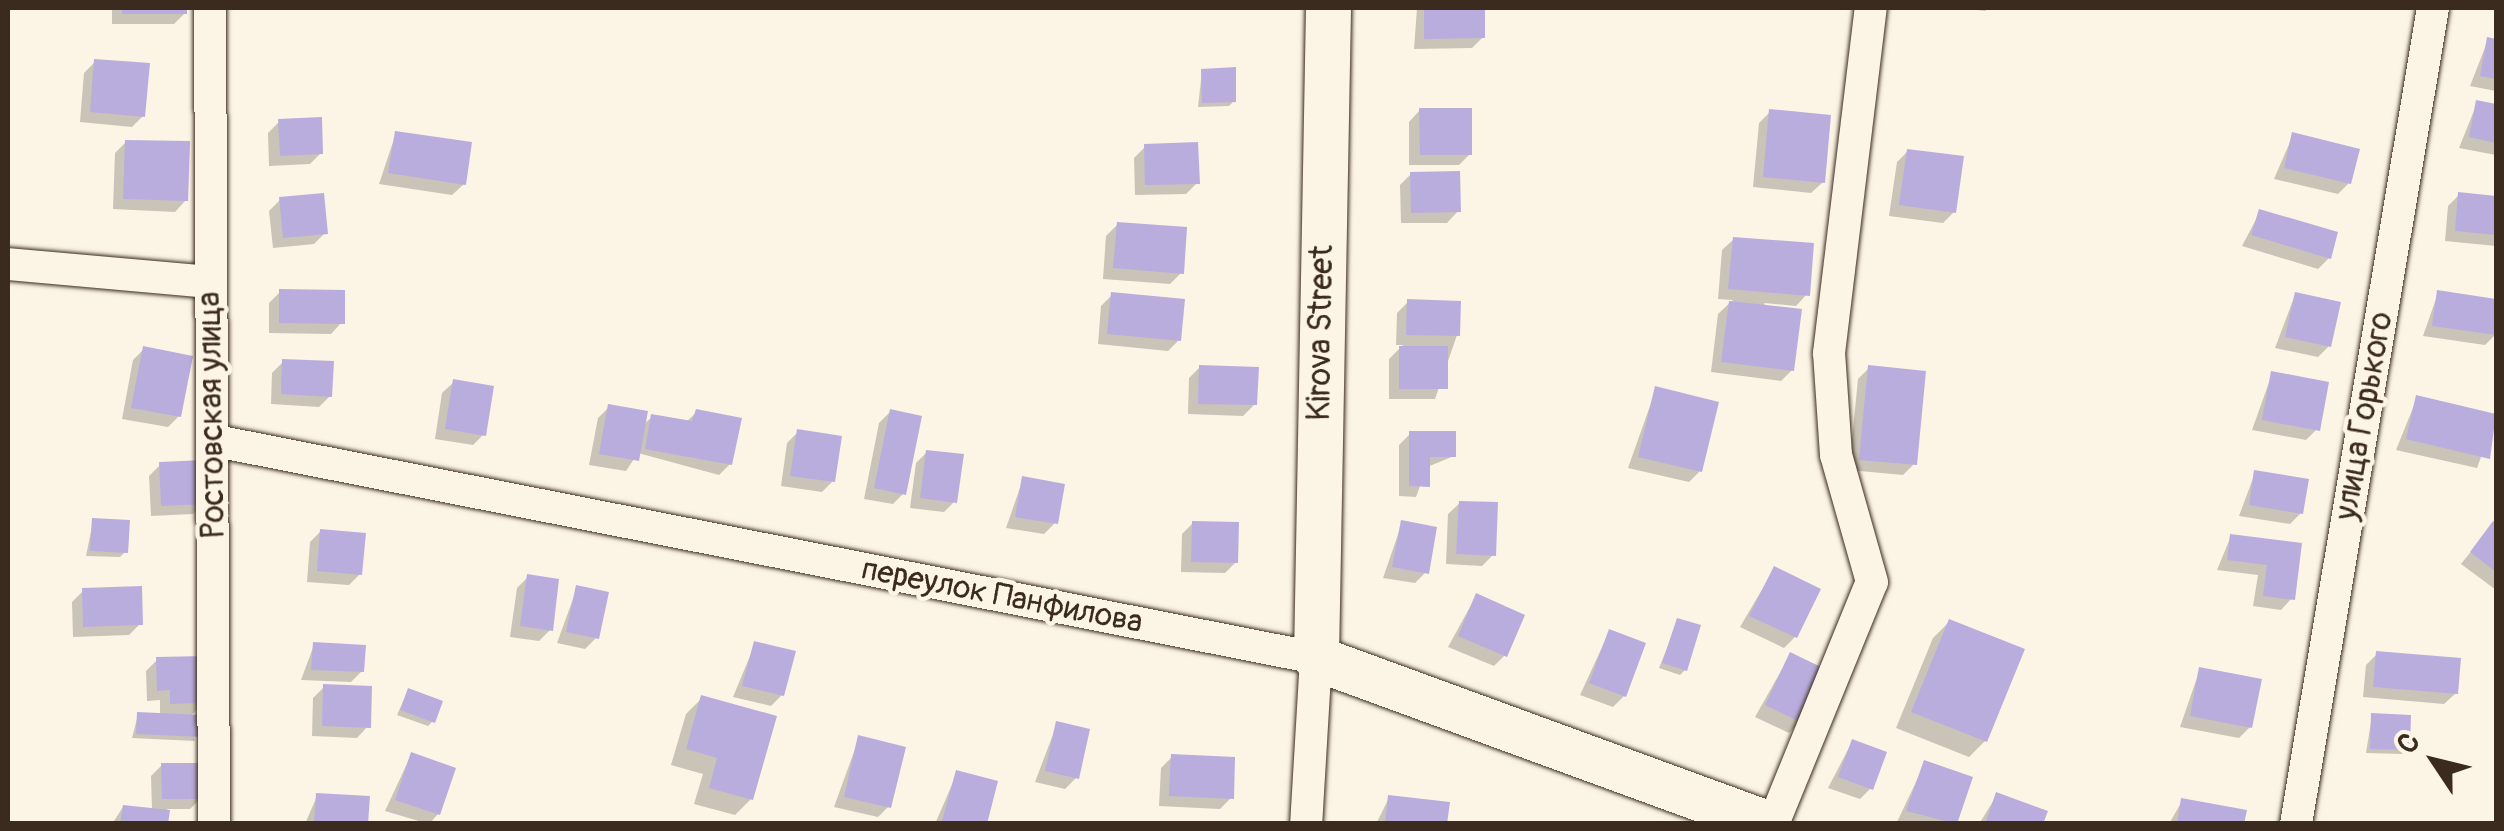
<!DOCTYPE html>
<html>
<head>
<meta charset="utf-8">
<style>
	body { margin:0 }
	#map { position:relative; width:2504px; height:831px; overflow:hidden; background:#fcf5e5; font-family:Pangolin,sans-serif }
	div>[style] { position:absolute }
	.shadow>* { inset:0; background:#0003 }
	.building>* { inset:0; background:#b9adde }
	.roads { filter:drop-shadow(0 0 2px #3b2a1e) drop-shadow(0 0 2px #3b2a1e) }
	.street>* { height:32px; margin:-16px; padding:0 16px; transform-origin:16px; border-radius:16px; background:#fcf5e5 }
	.secondary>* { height:45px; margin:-22.5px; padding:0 22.5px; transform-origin:22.5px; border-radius:22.5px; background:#fcf5e5 }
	span { translate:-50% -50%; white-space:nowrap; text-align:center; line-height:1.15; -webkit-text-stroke:9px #fcf5e5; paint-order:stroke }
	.street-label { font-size:32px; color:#3b2a1e }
	.frame { position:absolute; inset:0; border:10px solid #3b2a1e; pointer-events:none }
	.north { position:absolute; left:2384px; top:711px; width:100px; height:100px; -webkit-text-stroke:8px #fcf5e5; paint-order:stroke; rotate:305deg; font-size:28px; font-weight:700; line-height:40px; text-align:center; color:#3b2a1e }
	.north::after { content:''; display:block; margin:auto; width:35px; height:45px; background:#3b2a1e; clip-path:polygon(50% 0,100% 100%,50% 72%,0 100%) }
</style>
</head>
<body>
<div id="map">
	<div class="shadow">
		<i style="clip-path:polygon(112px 8px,185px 8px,185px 13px,174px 24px,112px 24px)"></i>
		<i style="clip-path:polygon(1482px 8px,1483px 37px,1472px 48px,1414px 49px,1417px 8px)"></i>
		<i style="clip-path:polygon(1961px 8px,1988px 8px,1985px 11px)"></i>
		<i style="clip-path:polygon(2488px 40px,2496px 42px,2496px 91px,2470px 86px)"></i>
		<i style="clip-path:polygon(95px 62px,143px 116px,132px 127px,80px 122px,84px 73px)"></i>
		<i style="clip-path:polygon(1202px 71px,1234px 101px,1229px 106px,1198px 107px)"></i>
		<i style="clip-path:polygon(2477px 103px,2496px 106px,2496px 155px,2459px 148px)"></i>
		<i style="clip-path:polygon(1420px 110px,1470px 154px,1459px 165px,1409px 165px,1409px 122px)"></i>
		<i style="clip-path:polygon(1770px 112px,1823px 182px,1811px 193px,1753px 187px,1759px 123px)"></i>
		<i style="clip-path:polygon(279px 122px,321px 153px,310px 164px,269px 166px,268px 133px)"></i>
		<i style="clip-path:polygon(396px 133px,464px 184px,452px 195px,379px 184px)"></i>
		<i style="clip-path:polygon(2293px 135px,2349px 183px,2338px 194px,2274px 179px)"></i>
		<i style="clip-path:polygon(126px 142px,186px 200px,175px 212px,113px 209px,115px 153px)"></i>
		<i style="clip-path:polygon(1145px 147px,1197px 183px,1186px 194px,1135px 195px,1134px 158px)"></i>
		<i style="clip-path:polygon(1908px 151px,1954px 212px,1943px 223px,1889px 216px,1897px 162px)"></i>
		<i style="clip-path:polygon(1411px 174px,1458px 211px,1447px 223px,1401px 223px,1400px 185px)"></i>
		<i style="clip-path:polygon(2459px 195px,2496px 198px,2496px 246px,2445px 241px,2448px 206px)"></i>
		<i style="clip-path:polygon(280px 200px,325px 233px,314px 244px,273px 248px,269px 211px)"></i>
		<i style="clip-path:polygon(2260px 212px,2329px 258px,2318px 269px,2242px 246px)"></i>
		<i style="clip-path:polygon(1118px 224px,1181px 273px,1170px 284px,1103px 279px,1106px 236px)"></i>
		<i style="clip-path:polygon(1734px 239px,1807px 294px,1796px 306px,1764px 303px,1792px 370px,1781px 381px,1711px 372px,1718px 314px,1733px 300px,1718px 299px,1722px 250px)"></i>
		<i style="clip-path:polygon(280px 292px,342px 322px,331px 334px,269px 333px,269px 303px)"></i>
		<i style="clip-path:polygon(2438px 293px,2496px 301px,2496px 334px,2485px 345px,2423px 336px)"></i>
		<i style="clip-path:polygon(1112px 295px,1179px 340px,1168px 351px,1098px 344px,1101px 306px)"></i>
		<i style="clip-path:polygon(2295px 295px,2329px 346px,2318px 357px,2275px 348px)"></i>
		<i style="clip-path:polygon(1408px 302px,1457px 335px,1435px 399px,1389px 399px,1389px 359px,1403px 345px,1396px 345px,1397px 313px)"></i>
		<i style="clip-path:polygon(144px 349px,179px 416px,168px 427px,122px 419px,133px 360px)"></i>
		<i style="clip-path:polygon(283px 362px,330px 396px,319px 407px,271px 404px,272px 373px)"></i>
		<i style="clip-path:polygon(1200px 367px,1255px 404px,1243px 416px,1188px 414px,1189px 378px)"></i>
		<i style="clip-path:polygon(1869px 368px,1914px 464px,1903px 475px,1849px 470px,1858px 379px)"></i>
		<i style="clip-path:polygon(2272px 374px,2317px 429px,2306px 440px,2252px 430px)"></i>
		<i style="clip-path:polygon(454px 382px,484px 434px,473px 445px,435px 439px,442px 393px)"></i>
		<i style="clip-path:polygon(1656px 389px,1700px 471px,1689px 482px,1628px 468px)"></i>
		<i style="clip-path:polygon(2417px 398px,2496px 416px,2477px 468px,2396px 450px)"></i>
		<i style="clip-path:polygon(609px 407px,643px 425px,652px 417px,686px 422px,697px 412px,730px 464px,719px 475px,638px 453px,626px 471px,589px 465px,598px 418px)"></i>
		<i style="clip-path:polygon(890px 412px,904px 493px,893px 504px,864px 499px,879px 423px)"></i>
		<i style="clip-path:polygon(798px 432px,833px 481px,822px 492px,781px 486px,787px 443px)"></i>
		<i style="clip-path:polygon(1410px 434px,1454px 456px,1427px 467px,1416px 497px,1399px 496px,1399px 445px)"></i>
		<i style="clip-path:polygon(927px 452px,955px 501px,944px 512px,910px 508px,916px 463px)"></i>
		<i style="clip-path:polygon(160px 465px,204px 503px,193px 514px,151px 516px,149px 476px)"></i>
		<i style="clip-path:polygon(2255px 473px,2301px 513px,2290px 524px,2239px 516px)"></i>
		<i style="clip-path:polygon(1023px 479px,1055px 523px,1044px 534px,1006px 528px)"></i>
		<i style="clip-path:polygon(1460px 503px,1493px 555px,1482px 566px,1446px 564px,1448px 514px)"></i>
		<i style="clip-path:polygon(93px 521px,125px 552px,120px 557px,86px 556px)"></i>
		<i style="clip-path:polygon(1193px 523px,1236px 562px,1225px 573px,1181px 572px,1182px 534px)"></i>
		<i style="clip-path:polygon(1402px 523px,1426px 572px,1415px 583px,1383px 578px)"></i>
		<i style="clip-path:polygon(2493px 524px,2496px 526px,2496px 590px,2461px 564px)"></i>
		<i style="clip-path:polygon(321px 531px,360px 574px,349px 585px,307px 582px,310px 542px)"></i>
		<i style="clip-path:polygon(2231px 536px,2299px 545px,2292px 598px,2281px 610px,2253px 606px,2258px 575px,2217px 570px)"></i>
		<i style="clip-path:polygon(1774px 569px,1795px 637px,1784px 648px,1740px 627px)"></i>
		<i style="clip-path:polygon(528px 577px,550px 630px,539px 641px,510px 637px,517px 588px)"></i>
		<i style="clip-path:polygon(577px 588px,596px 638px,585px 649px,557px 643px)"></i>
		<i style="clip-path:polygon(83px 591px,140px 624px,129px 635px,73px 637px,72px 602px)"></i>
		<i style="clip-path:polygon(1476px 596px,1505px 655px,1494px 666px,1448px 647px)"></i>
		<i style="clip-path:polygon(1678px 621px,1685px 670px,1680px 675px,1659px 668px)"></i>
		<i style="clip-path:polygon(1949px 622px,1985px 741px,1969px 757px,1896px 728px,1933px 638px)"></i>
		<i style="clip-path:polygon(1609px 632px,1624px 696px,1613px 707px,1580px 695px)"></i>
		<i style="clip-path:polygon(755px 644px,782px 695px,771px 706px,733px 697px)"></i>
		<i style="clip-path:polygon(314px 645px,362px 671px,351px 682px,301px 680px)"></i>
		<i style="clip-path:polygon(2377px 654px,2456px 693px,2444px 704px,2363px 697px,2366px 665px)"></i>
		<i style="clip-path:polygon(1790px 655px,1800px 722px,1789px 733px,1755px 717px)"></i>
		<i style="clip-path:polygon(157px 660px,204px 702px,190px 717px,195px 741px,132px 738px,138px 715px,160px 716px,160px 700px,147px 701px,146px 671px)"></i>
		<i style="clip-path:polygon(2200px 669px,2250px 727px,2239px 738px,2180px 727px)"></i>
		<i style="clip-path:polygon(324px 687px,368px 726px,357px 738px,312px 736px,313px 698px)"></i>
		<i style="clip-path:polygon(408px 691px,433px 721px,428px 726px,397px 715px)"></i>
		<i style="clip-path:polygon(702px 698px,751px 799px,735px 815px,694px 804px,703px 774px,671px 765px,686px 714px)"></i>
		<i style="clip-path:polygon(2372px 716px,2407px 749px,2402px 754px,2366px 753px)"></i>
		<i style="clip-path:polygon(1057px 724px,1076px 778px,1065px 789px,1035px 782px)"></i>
		<i style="clip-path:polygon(859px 738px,889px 806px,878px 817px,834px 807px)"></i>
		<i style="clip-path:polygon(1852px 742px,1871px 788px,1860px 799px,1828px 788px)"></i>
		<i style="clip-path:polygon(411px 755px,438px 814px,429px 824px,385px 811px)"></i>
		<i style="clip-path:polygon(1172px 757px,1231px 798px,1220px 809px,1159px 806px,1161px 768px)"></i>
		<i style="clip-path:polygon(1925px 763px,1970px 779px,1954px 824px,1897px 822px)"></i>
		<i style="clip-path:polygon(162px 765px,201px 798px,190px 809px,167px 809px,165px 824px,112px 824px,123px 807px,152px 810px,151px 776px)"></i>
		<i style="clip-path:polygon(957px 773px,985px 824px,935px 824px)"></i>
		<i style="clip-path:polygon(1997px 795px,2041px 824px,1979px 824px)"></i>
		<i style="clip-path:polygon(317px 796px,366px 824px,305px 824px)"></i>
		<i style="clip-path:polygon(1389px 798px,1445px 824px,1376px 824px)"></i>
		<i style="clip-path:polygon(2182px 801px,2242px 824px,2169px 824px)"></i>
	</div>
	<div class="building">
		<i style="clip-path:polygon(122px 8px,187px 8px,187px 14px,122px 14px)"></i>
		<i style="clip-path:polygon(1424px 8px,1485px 8px,1485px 38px,1424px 39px)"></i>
		<i style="clip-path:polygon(2487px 37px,2496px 39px,2496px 79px,2480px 76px)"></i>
		<i style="clip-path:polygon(94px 59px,150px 63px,145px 117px,90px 112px)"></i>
		<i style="clip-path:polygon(1236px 67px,1236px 102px,1202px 103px,1201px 69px)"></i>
		<i style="clip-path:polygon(2476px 100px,2496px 104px,2496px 143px,2469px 137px)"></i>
		<i style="clip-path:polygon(1419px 108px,1472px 108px,1472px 155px,1420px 155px)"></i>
		<i style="clip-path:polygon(1769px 109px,1831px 115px,1825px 183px,1763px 177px)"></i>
		<i style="clip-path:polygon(322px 117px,323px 154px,280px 156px,278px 119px)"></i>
		<i style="clip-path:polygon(395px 131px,472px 142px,466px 185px,388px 173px)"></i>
		<i style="clip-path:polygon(2292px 132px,2360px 149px,2351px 184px,2284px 168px)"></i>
		<i style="clip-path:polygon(125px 140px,190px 141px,188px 201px,123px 199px)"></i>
		<i style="clip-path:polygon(1198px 142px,1200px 184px,1145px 185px,1144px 144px)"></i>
		<i style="clip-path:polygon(1907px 149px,1964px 156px,1956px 213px,1899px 205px)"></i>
		<i style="clip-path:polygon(1460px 171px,1461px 212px,1411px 213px,1410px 172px)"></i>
		<i style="clip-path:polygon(2458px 192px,2496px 196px,2496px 235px,2455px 231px)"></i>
		<i style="clip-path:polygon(324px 193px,328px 234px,283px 238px,279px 197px)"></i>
		<i style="clip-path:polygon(2259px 209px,2338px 232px,2331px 259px,2251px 235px)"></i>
		<i style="clip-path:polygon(1117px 222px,1187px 227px,1184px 274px,1113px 268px)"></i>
		<i style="clip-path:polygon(1733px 237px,1814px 243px,1810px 296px,1728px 289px)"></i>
		<i style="clip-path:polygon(279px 289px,345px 290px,345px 324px,279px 323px)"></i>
		<i style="clip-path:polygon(2437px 290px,2496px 299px,2496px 335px,2432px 326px)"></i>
		<i style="clip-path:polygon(1111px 292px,1185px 299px,1181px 341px,1107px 334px)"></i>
		<i style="clip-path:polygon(2295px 292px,2341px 302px,2331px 347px,2285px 337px)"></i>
		<i style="clip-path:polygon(1407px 299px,1461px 301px,1460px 336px,1406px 335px)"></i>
		<i style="clip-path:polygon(1729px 301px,1802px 309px,1794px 371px,1721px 362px)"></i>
		<i style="clip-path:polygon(143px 346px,193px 356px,181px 417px,131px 408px)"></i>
		<i style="clip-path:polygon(1399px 346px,1448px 346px,1448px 389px,1399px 389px)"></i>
		<i style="clip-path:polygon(282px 359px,334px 361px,332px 397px,281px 394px)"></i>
		<i style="clip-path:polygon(1199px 365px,1259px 367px,1257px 405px,1198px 404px)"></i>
		<i style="clip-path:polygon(1868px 365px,1926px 371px,1917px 465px,1859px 460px)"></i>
		<i style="clip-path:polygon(2271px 371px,2329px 382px,2320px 431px,2262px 420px)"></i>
		<i style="clip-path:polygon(453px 379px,494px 386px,486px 436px,445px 429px)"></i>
		<i style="clip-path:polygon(1655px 386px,1719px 402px,1702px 472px,1638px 457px)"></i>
		<i style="clip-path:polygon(2416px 395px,2496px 414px,2490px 459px,2406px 439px)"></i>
		<i style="clip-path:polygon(608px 404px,648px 411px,639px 461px,599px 454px)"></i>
		<i style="clip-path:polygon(696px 409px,742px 418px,732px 465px,645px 449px,651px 414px,692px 421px)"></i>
		<i style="clip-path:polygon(890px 409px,922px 416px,906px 495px,874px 488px)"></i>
		<i style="clip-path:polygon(797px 429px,842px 436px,835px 482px,790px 476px)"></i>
		<i style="clip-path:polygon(1409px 431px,1456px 431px,1456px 457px,1430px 457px,1430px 487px,1409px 486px)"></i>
		<i style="clip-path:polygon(926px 450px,964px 454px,957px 503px,920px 498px)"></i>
		<i style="clip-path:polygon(205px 460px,207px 504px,161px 506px,159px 462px)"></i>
		<i style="clip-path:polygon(2254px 470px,2309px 479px,2303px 514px,2249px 505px)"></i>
		<i style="clip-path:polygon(1022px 476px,1065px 484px,1058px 524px,1015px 517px)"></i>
		<i style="clip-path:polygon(1459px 501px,1498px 502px,1496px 556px,1456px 554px)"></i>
		<i style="clip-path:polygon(92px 518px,130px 520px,128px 553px,90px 551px)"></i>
		<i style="clip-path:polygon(1401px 520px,1437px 527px,1429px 574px,1392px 567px)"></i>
		<i style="clip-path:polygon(1192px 521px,1239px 522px,1238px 563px,1191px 562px)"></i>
		<i style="clip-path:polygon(2493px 521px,2496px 523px,2496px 572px,2470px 552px)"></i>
		<i style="clip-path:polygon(320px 529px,366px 533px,362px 575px,317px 571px)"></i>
		<i style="clip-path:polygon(2230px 534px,2302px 543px,2295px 600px,2263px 596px,2267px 565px,2227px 560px)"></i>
		<i style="clip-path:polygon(1774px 566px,1821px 589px,1797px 638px,1749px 616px)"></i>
		<i style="clip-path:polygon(527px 574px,559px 579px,553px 631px,520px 626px)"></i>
		<i style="clip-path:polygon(576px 585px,609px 592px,599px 639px,566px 632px)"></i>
		<i style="clip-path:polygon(142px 586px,143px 625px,83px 627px,82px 588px)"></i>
		<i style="clip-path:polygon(1476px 593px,1525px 615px,1507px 657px,1458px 636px)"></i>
		<i style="clip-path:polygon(1677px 618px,1701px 625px,1687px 671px,1662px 663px)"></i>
		<i style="clip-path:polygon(1949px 619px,2025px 649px,1987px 742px,1911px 712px)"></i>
		<i style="clip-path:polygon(1609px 629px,1646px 643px,1626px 697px,1589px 683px)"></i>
		<i style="clip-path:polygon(754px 641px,796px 651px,784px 696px,742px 686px)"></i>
		<i style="clip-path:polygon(313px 642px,366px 645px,364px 672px,311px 670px)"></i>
		<i style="clip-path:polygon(2376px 651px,2461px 658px,2458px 694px,2373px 687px)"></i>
		<i style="clip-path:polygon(1790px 652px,1827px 670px,1802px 723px,1765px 705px)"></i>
		<i style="clip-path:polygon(206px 656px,207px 703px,170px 704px,170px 690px,157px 691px,156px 657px)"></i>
		<i style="clip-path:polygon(2199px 667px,2262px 679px,2252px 728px,2190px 716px)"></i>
		<i style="clip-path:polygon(323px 684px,372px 686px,371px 728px,322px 726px)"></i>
		<i style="clip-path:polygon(408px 688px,443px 701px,435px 723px,400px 710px)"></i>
		<i style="clip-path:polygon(701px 695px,777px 716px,753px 800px,709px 788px,717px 758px,686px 749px)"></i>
		<i style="clip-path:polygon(137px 712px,203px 715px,202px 737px,136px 734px)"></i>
		<i style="clip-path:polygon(2371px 713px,2411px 715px,2410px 750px,2370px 749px)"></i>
		<i style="clip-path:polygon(1056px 721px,1090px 729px,1079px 779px,1045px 771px)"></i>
		<i style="clip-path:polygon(858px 735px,906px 747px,891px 808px,844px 797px)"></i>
		<i style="clip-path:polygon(1852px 739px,1887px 752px,1873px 790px,1838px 777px)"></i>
		<i style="clip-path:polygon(411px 752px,456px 768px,440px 815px,395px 800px)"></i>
		<i style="clip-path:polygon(1171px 754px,1235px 757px,1234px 799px,1169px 796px)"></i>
		<i style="clip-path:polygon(1924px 760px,1973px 777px,1957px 824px,1906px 811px)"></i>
		<i style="clip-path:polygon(161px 763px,204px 763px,203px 799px,162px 799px)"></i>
		<i style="clip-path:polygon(956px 770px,998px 781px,987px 824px,942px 821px)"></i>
		<i style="clip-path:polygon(1996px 792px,2048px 811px,2043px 824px,1985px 824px)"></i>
		<i style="clip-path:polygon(316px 793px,370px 796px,368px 824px,314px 824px)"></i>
		<i style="clip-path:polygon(1388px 795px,1450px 802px,1447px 824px,1385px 824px)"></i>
		<i style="clip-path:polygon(2181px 798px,2247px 810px,2244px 824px,2177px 824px)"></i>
		<i style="clip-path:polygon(123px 805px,170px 810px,168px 824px,120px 824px)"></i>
	</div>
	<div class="roads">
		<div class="street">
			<i style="left:210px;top:8px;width:816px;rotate:89.72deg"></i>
			<i style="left:8px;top:264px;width:201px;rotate:5.1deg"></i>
			<i style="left:216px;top:441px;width:1121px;rotate:11.16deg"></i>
			<i style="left:1316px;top:658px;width:166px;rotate:93.4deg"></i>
			<i style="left:1773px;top:824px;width:261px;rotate:-67.8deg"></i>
			<i style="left:1872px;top:582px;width:132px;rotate:-105.8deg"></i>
			<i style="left:1836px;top:455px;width:102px;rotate:-93.9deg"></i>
			<i style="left:1829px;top:353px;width:348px;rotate:-83.1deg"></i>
			<i style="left:2296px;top:824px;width:827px;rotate:-80.47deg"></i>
		</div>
		<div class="secondary">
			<i style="left:1328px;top:8px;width:650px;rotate:91.06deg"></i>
			<i style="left:1316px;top:658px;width:482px;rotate:20.1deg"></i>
		</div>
	</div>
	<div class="street-label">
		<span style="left:1321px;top:333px;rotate:-89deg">Kirova Street</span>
		<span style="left:212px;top:415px;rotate:-91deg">Ростовская улица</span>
		<span style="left:2364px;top:416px;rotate:-80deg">улица Горького</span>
		<span style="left:1002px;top:596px;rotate:11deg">переулок Панфилова</span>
	</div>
	<div class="frame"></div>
	<div class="north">С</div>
</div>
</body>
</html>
